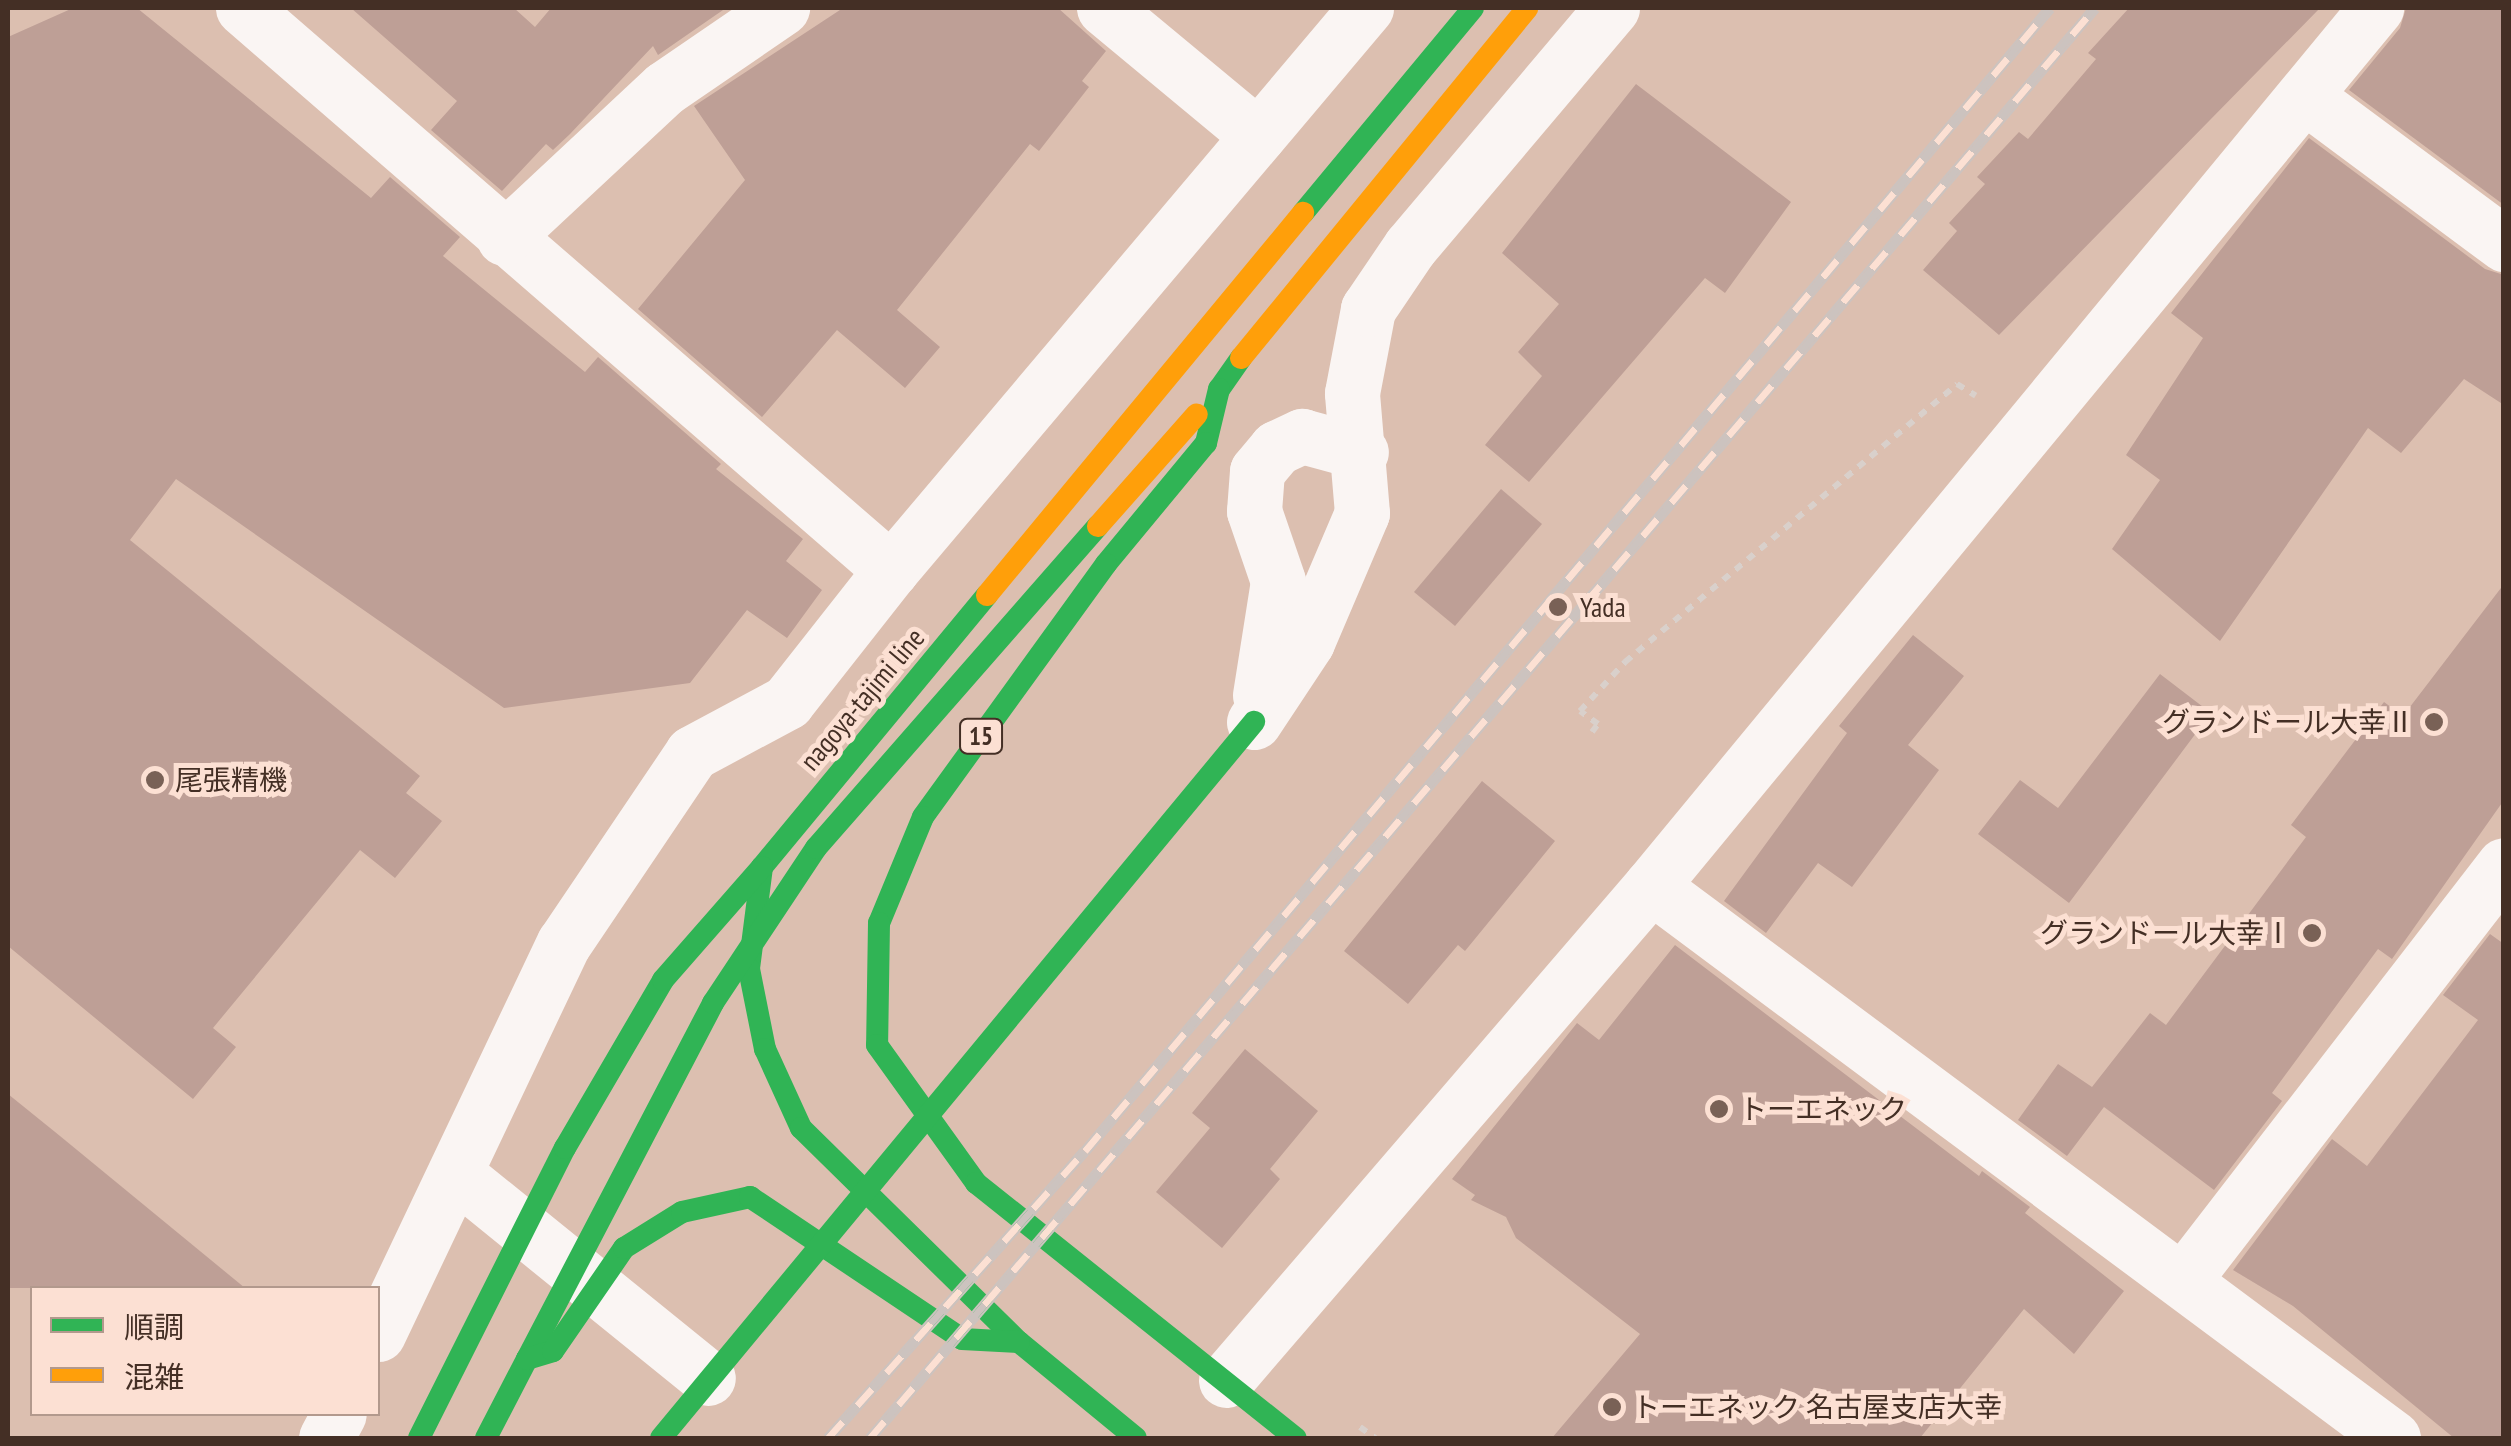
<!DOCTYPE html>
<html>
<head>
<meta charset="utf-8">
<style>
	body { margin:0 }
	#map { position:relative; width:2511px; height:1446px; overflow:hidden; background:#dcbfb0; font-family:"PT Sans Narrow","Noto Sans JP",sans-serif }
	div>[style] { position:absolute }
	.building>* { inset:0; background:#be9f96 }
	.path>* { height:6px; margin-top:-3px; transform-origin:0; background:repeating-linear-gradient(90deg,#d9d0cb 0 8px,transparent 0 16px) }
	.street>* { height:55px; margin:-27.5px; padding:0 27.5px; transform-origin:27.5px; border-radius:27.5px; background:#faf5f3 }
	.fast>* { height:22px; margin:-11px; padding:0 11px; transform-origin:11px; border-radius:11px; background:#30b455 }
	.slow>* { height:22px; margin:-11px; padding:0 11px; transform-origin:11px; border-radius:11px; background:#ff9f0a }
	.rail>* { height:11px; margin-top:-5.5px; transform-origin:0; background:repeating-linear-gradient(90deg,#fce0d3 0 22px,#ccc3bf 0 44px); box-sizing:border-box; border-block:2px solid #ccc3bf }
	.dots>* { width:28px; height:28px; translate:-50% -50%; box-sizing:border-box; border:5px solid #fce0d3; border-radius:50% }
	span { translate:-50% -50%; white-space:nowrap; text-align:center; line-height:1.15; -webkit-text-stroke:10px #fce0d3; paint-order:stroke }
	.shield-label span { padding:2px 8px; background:#fce0d3; border:2px solid; border-radius:8px; -webkit-text-stroke-width:0 }
	.shield-label { font-size:25px; color:#442f25; font-weight:700 }
	.poi-label { font-size:28px; color:#442f25 }
	.left { translate:0 -50%; text-align:left }
	.right { translate:-100% -50%; text-align:right }
	.street-label { font-size:28px; color:#442f25 }
	.frame { position:absolute; inset:0; border:10px solid #442f25; pointer-events:none }
	.legend { position:absolute; left:30px; top:1286px; width:350px; height:130px; box-sizing:border-box; background:#fce0d3; border:2px solid #b2998d; margin:0; padding:12px 18px; list-style:none; font-size:30px; color:#442f25 }
	.legend li { display:flex; align-items:center; gap:20px; height:50px }
	.legend b { width:50px; border:2px solid #b2998d }
</style>
</head>
<body>
<div id="map">
	<div class="building">
		<i style="clip-path:polygon(73px 8px,137px 8px,371px 198px,390px 177px,460px 237px,443px 256px,585px 372px,598px 357px,721px 464px,716px 469px,803px 539px,786px 561px,822px 590px,787px 638px,747px 610px,690px 683px,504px 708px,176px 479px,130px 540px,420px 776px,406px 793px,442px 821px,395px 878px,360px 850px,213px 1028px,236px 1047px,193px 1099px,8px 946px,8px 37px)"></i>
		<i style="clip-path:polygon(351px 8px,514px 8px,535px 27px,551px 8px,723px 10px,658px 55px,653px 46px,570px 134px,553px 150px,546px 144px,502px 191px,431px 130px,457px 101px)"></i>
		<i style="clip-path:polygon(843px 8px,1058px 8px,1106px 51px,1082px 81px,1089px 87px,1039px 151px,1030px 144px,897px 310px,940px 347px,905px 388px,837px 330px,762px 417px,638px 309px,745px 180px,694px 106px)"></i>
		<i style="clip-path:polygon(2129px 8px,2320px 8px,1999px 335px,1923px 270px,1957px 231px,1949px 223px,1985px 184px,1977px 177px,2019px 132px,2028px 139px,2096px 59px,2088px 53px)"></i>
		<i style="clip-path:polygon(2406px 8px,2504px 8px,2504px 205px,2349px 90px,2400px 28px)"></i>
		<i style="clip-path:polygon(1636px 84px,1791px 202px,1725px 293px,1705px 278px,1529px 482px,1485px 445px,1542px 376px,1518px 352px,1559px 304px,1502px 253px)"></i>
		<i style="clip-path:polygon(2309px 138px,2485px 269px,2504px 275px,2504px 405px,2464px 379px,2401px 453px,2368px 428px,2220px 641px,2112px 549px,2160px 480px,2126px 455px,2203px 338px,2171px 313px)"></i>
		<i style="clip-path:polygon(1501px 489px,1542px 524px,1455px 626px,1414px 592px)"></i>
		<i style="clip-path:polygon(2504px 584px,2504px 800px,2392px 959px,2378px 949px,2272px 1093px,2282px 1101px,2214px 1190px,2104px 1107px,2067px 1156px,2018px 1120px,2058px 1064px,2092px 1087px,2150px 1013px,2166px 1025px,2306px 837px,2291px 825px,2384px 702px,2403px 716px)"></i>
		<i style="clip-path:polygon(1913px 635px,1964px 676px,1908px 745px,1939px 770px,1852px 887px,1818px 863px,1766px 933px,1724px 901px,1847px 733px,1839px 726px)"></i>
		<i style="clip-path:polygon(2160px 674px,2211px 713px,2069px 903px,1978px 834px,2020px 780px,2058px 808px)"></i>
		<i style="clip-path:polygon(1482px 781px,1555px 841px,1465px 951px,1458px 945px,1408px 1004px,1344px 951px)"></i>
		<i style="clip-path:polygon(2490px 934px,2504px 944px,2504px 1438px,2454px 1438px,2293px 1306px,2233px 1270px,2332px 1139px,2367px 1166px,2478px 1020px,2443px 995px)"></i>
		<i style="clip-path:polygon(1675px 945px,1979px 1176px,1982px 1171px,2030px 1207px,2025px 1213px,2124px 1291px,2074px 1354px,2024px 1309px,1920px 1438px,1552px 1438px,1640px 1334px,1516px 1238px,1506px 1217px,1471px 1200px,1475px 1195px,1452px 1179px,1577px 1023px,1599px 1040px)"></i>
		<i style="clip-path:polygon(1245px 1049px,1318px 1111px,1270px 1169px,1280px 1179px,1222px 1248px,1156px 1192px,1210px 1128px,1192px 1113px)"></i>
		<i style="clip-path:polygon(8px 1094px,60px 1136px,245px 1288px,8px 1288px)"></i>
	</div>
	<div class="path">
		<i style="left:1592px;top:732px;width:10px;rotate:-53deg"></i>
		<i style="left:1598px;top:724px;width:22px;rotate:-144deg"></i>
		<i style="left:1580px;top:711px;width:67px;rotate:-47.4deg"></i>
		<i style="left:1625px;top:662px;width:433px;rotate:-39.9deg"></i>
		<i style="left:1957px;top:384px;width:22px;rotate:32deg"></i>
		<i style="left:1360px;top:1427px;width:19px;rotate:36deg"></i>
	</div>
	<div class="street">
		<i style="left:243px;top:8px;width:858px;rotate:40.93deg"></i>
		<i style="left:1104px;top:8px;width:200px;rotate:39.7deg"></i>
		<i style="left:2306px;top:97px;width:247px;rotate:36.6deg"></i>
		<i style="left:504px;top:238px;width:220px;rotate:-43deg"></i>
		<i style="left:665px;top:88px;width:142px;rotate:-34.4deg"></i>
		<i style="left:1260px;top:695px;width:115px;rotate:-81deg"></i>
		<i style="left:1278px;top:581px;width:74px;rotate:-108.9deg"></i>
		<i style="left:1254px;top:511px;width:40px;rotate:-85.7deg"></i>
		<i style="left:1257px;top:471px;width:30px;rotate:-50deg"></i>
		<i style="left:1276px;top:448px;width:29px;rotate:-25deg"></i>
		<i style="left:1302px;top:436px;width:61px;rotate:15.2deg"></i>
		<i style="left:1254px;top:722px;width:96px;rotate:-56.5deg"></i>
		<i style="left:1307px;top:642px;width:140px;rotate:-66.9deg"></i>
		<i style="left:1362px;top:513px;width:120px;rotate:-94.8deg"></i>
		<i style="left:1352px;top:393px;width:86px;rotate:-79.2deg"></i>
		<i style="left:1368px;top:309px;width:75px;rotate:-55.9deg"></i>
		<i style="left:1410px;top:247px;width:313px;rotate:-49.8deg"></i>
		<i style="left:1651px;top:886px;width:925px;rotate:36.65deg"></i>
		<i style="left:456px;top:1174px;width:324px;rotate:39deg"></i>
		<i style="left:2184px;top:1279px;width:523px;rotate:-52.3deg"></i>
		<i style="left:378px;top:1334px;width:433px;rotate:-64.6deg"></i>
		<i style="left:564px;top:943px;width:229px;rotate:-56deg"></i>
		<i style="left:692px;top:753px;width:108px;rotate:-28.2deg"></i>
		<i style="left:787px;top:702px;width:168px;rotate:-51.8deg"></i>
		<i style="left:891px;top:570px;width:736px;rotate:-49.8deg"></i>
		<i style="left:1226px;top:1380px;width:652px;rotate:-49.29deg"></i>
		<i style="left:1651px;top:886px;width:1139px;rotate:-50.45deg"></i>
		<i style="left:326px;top:1438px;width:27px;rotate:-62deg"></i>
	</div>
	<div class="fast">
		<i style="left:1303px;top:213px;width:266px;rotate:-50.3deg"></i>
		<i style="left:1241px;top:358px;width:38px;rotate:125deg"></i>
		<i style="left:1219px;top:389px;width:56px;rotate:103.5deg"></i>
		<i style="left:1206px;top:443px;width:157px;rotate:129.6deg"></i>
		<i style="left:1106px;top:564px;width:312px;rotate:125.9deg"></i>
		<i style="left:923px;top:817px;width:115px;rotate:112.5deg"></i>
		<i style="left:879px;top:923px;width:122px;rotate:90.9deg"></i>
		<i style="left:877px;top:1045px;width:170px;rotate:54.3deg"></i>
		<i style="left:976px;top:1183px;width:409px;rotate:38.6deg"></i>
		<i style="left:987px;top:595px;width:353px;rotate:129.6deg"></i>
		<i style="left:762px;top:867px;width:103px;rotate:97.3deg"></i>
		<i style="left:749px;top:969px;width:82px;rotate:78.7deg"></i>
		<i style="left:765px;top:1049px;width:87px;rotate:65.5deg"></i>
		<i style="left:801px;top:1128px;width:305px;rotate:44.5deg"></i>
		<i style="left:1019px;top:1342px;width:151px;rotate:39.4deg"></i>
		<i style="left:527px;top:1359px;width:402px;rotate:-62.4deg"></i>
		<i style="left:713px;top:1003px;width:186px;rotate:-56.4deg"></i>
		<i style="left:816px;top:848px;width:428px;rotate:-48.8deg"></i>
		<i style="left:419px;top:1438px;width:325px;rotate:-63.3deg"></i>
		<i style="left:565px;top:1148px;width:194px;rotate:-59.7deg"></i>
		<i style="left:663px;top:980px;width:150px;rotate:-48.8deg"></i>
		<i style="left:486px;top:1438px;width:89px;rotate:-62.6deg"></i>
		<i style="left:527px;top:1359px;width:27px;rotate:-17deg"></i>
		<i style="left:553px;top:1351px;width:125px;rotate:-55.4deg"></i>
		<i style="left:624px;top:1248px;width:68px;rotate:-31.8deg"></i>
		<i style="left:682px;top:1212px;width:70px;rotate:-12.4deg"></i>
		<i style="left:750px;top:1197px;width:255px;rotate:33.8deg"></i>
		<i style="left:962px;top:1339px;width:57px;rotate:3deg"></i>
		<i style="left:661px;top:1438px;width:930px;rotate:-50.37deg"></i>
	</div>
	<div class="slow">
		<i style="left:1241px;top:358px;width:452px;rotate:-50.7deg"></i>
		<i style="left:1098px;top:526px;width:149px;rotate:-48.5deg"></i>
		<i style="left:987px;top:595px;width:496px;rotate:-50.4deg"></i>
	</div>
	<div class="rail">
		<i style="left:828px;top:1438px;width:385px;rotate:-48.2deg"></i>
		<i style="left:1085px;top:1151px;width:1496px;rotate:-49.83deg"></i>
		<i style="left:870px;top:1438px;width:1883px;rotate:-49.42deg"></i>
	</div>
	<div class="dots">
		<i style="left:1558px;top:607px;background:#796156"></i>
		<i style="left:2434px;top:722px;background:#796156"></i>
		<i style="left:155px;top:780px;background:#796156"></i>
		<i style="left:2312px;top:933px;background:#796156"></i>
		<i style="left:1719px;top:1109px;background:#796156"></i>
		<i style="left:1612px;top:1407px;background:#796156"></i>
	</div>
	<div class="shield-label">
		<span style="left:981px;top:736px">15</span>
	</div>
	<div class="poi-label">
		<span class="left" style="left:1580px;top:607px">Yada</span>
		<span class="right" style="left:2414px;top:722px">グランドール大幸Ⅱ</span>
		<span class="left" style="left:175px;top:780px">尾張精機</span>
		<span class="right" style="left:2292px;top:933px">グランドール大幸Ⅰ</span>
		<span class="left" style="left:1739px;top:1109px">トーエネック</span>
		<span class="left" style="left:1632px;top:1407px">トーエネック 名古屋支店大幸</span>
	</div>
	<div class="street-label">
		<span style="left:862px;top:699px;rotate:-50deg">nagoya-tajimi line</span>
	</div>
	<div class="frame"></div>
	<ul class="legend">
	<li><b style="height:12px;background:#30b455"></b>順調</li>
	<li><b style="height:12px;background:#ff9f0a"></b>混雑</li>
	</ul>
</div>
</body>
</html>
